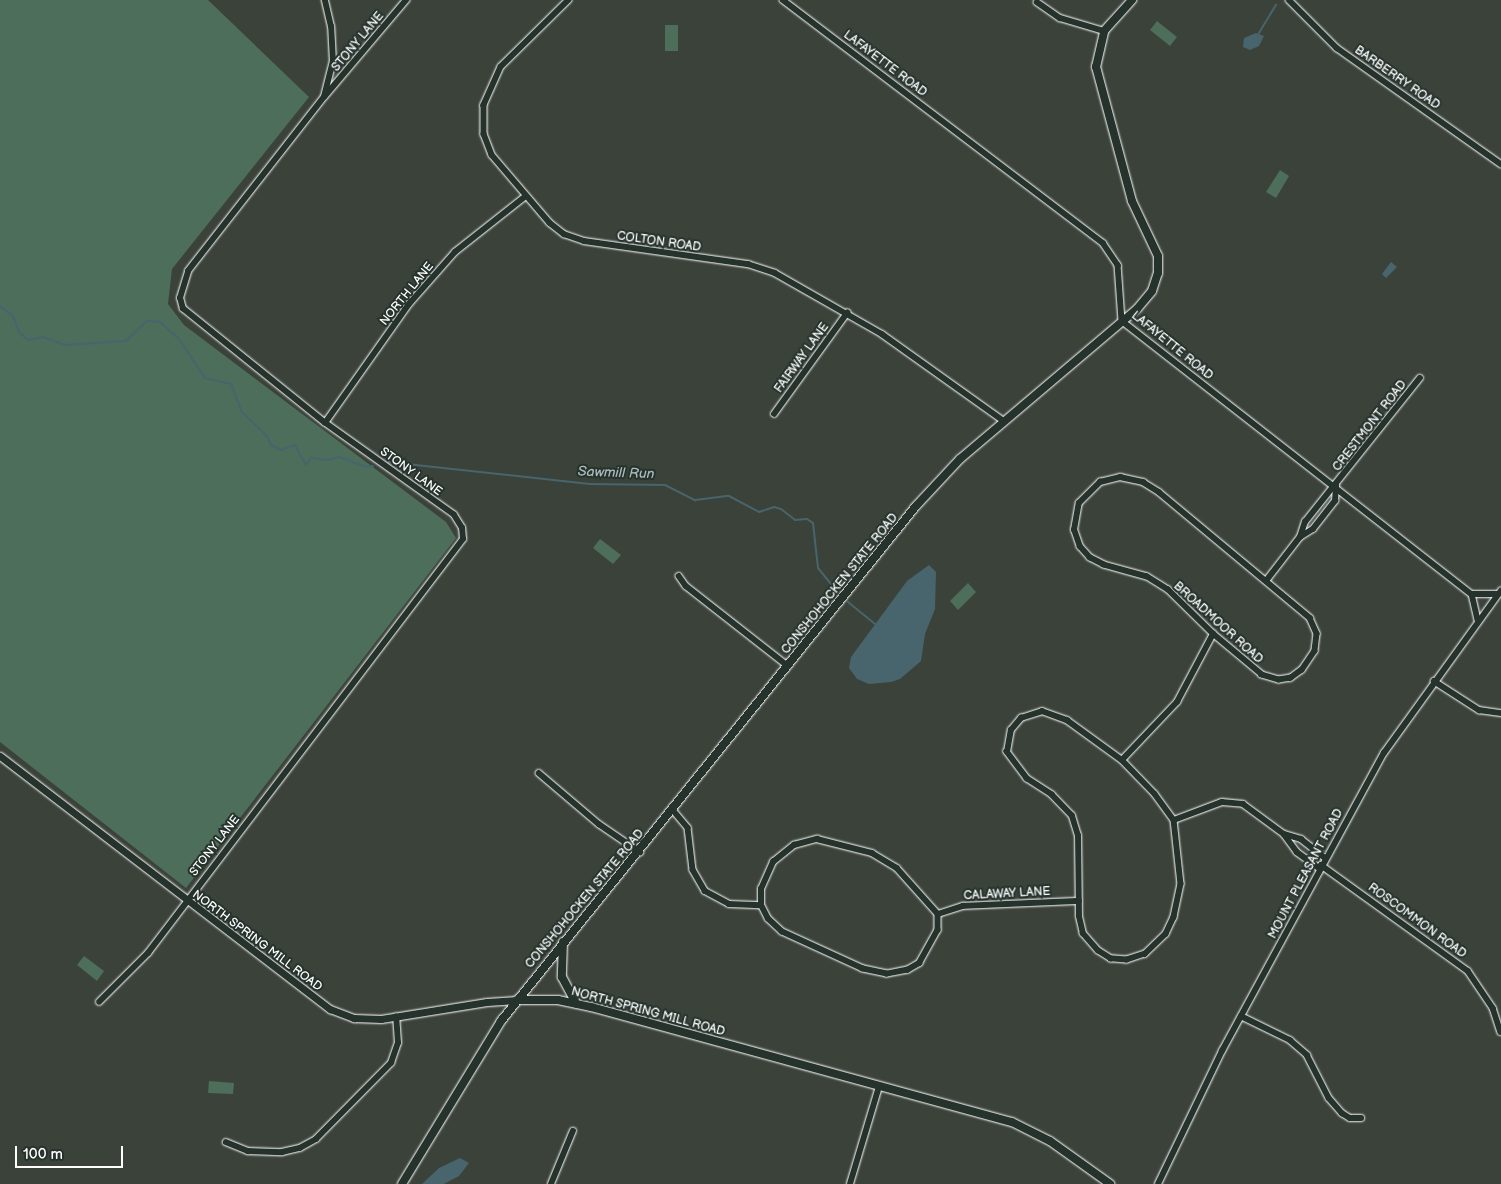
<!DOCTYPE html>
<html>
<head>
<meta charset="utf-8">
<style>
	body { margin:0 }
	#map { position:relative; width:1501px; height:1184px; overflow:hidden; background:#3b4239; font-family:"Balsamiq Sans",sans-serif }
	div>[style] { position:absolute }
	.green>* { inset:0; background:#4d6e5a }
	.water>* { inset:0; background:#48646d }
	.stream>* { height:2px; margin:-1px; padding:0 1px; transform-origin:1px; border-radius:1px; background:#48646d }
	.roads { filter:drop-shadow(0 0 1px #fff) drop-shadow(0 0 1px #fff) }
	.minor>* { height:5.5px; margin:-2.75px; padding:0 2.75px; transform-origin:2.75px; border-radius:2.75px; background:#26332d }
	.tertiary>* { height:7px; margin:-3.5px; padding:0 3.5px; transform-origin:3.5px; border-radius:3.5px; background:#26332d }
	.secondary>* { height:8px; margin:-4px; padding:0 4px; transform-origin:4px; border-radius:4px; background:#26332d }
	span { translate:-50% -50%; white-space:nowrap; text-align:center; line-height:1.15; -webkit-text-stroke:4px #26332d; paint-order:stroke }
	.street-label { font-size:12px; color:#fff }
	.water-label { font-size:14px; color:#adb9bd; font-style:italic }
	.scale { position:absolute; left:15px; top:1146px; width:108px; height:22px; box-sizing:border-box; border:2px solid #fff; border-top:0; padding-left:6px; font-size:15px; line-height:18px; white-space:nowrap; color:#fff; -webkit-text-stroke:4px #26332d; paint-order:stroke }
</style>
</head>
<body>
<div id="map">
	<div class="green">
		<i style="clip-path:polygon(0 0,208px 0,309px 97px,172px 269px,168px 304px,184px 325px,446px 522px,456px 538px,186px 888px,0 742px)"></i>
		<i style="clip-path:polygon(1157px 21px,1177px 37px,1170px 46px,1150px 30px)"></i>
		<i style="clip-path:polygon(665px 25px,678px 25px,678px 51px,665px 51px)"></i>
		<i style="clip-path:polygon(1280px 170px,1289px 176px,1276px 198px,1266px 192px)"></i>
		<i style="clip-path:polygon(600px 539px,621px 555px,613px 564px,593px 548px)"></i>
		<i style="clip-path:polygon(968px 583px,976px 592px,958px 610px,950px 601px)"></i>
		<i style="clip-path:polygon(84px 956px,104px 971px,97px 981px,77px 965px)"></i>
		<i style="clip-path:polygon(209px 1081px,234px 1083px,233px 1094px,208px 1093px)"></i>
	</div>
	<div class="water">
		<i style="clip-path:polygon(1256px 33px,1264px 36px,1259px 46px,1250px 50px,1243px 47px,1244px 38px)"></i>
		<i style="clip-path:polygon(1391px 262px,1397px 267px,1386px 278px,1382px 274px)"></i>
		<i style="clip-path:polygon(929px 565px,936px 572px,935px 609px,925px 634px,921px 661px,900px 679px,891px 682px,869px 684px,857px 679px,849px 668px,851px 657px,907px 581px)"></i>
		<i style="clip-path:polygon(460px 1158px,469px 1163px,459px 1176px,444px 1184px,422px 1184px,439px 1168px)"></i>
	</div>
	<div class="stream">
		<i style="left:1259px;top:33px;width:33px;rotate:-59deg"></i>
		<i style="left:0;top:306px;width:16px;rotate:38deg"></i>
		<i style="left:13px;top:316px;width:17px;rotate:69deg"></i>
		<i style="left:19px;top:332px;width:12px;rotate:42deg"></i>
		<i style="left:28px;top:340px;width:15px;rotate:-11deg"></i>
		<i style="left:43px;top:337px;width:23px;rotate:20deg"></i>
		<i style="left:65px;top:345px;width:61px;rotate:-3.8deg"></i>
		<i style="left:126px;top:341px;width:29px;rotate:-44deg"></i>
		<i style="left:147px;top:321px;width:13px;rotate:4deg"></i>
		<i style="left:160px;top:322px;width:25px;rotate:42deg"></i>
		<i style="left:179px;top:339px;width:47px;rotate:56.3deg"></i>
		<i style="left:205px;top:378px;width:27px;rotate:13deg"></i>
		<i style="left:231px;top:384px;width:30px;rotate:69deg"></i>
		<i style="left:242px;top:412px;width:35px;rotate:44deg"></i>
		<i style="left:267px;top:436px;width:10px;rotate:66deg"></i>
		<i style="left:271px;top:445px;width:11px;rotate:27deg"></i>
		<i style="left:281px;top:450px;width:15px;rotate:-20deg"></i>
		<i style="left:295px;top:445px;width:23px;rotate:61deg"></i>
		<i style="left:306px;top:465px;width:9px;rotate:-54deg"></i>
		<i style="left:311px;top:458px;width:16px;rotate:7deg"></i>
		<i style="left:327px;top:460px;width:12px;rotate:-14deg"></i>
		<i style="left:339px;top:457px;width:29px;rotate:20deg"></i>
		<i style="left:366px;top:467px;width:7px;rotate:-8deg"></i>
		<i style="left:388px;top:462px;width:203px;rotate:6.2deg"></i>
		<i style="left:590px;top:484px;width:75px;rotate:0.8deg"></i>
		<i style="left:665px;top:485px;width:34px;rotate:27deg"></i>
		<i style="left:695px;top:500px;width:34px;rotate:-7deg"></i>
		<i style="left:729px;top:496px;width:34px;rotate:28deg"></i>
		<i style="left:759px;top:512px;width:16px;rotate:-18deg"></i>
		<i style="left:774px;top:507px;width:7px;rotate:16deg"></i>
		<i style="left:781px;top:509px;width:18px;rotate:38deg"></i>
		<i style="left:795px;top:520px;width:12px;rotate:-5deg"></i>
		<i style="left:807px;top:519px;width:7px;rotate:34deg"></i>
		<i style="left:813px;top:523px;width:45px;rotate:83.7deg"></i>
		<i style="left:818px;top:568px;width:32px;rotate:51deg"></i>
		<i style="left:848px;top:602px;width:36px;rotate:39deg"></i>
	</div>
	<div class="roads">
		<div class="minor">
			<i style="left:569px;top:0;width:95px;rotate:135.4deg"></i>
			<i style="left:501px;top:67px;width:42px;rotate:114.1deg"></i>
			<i style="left:484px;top:105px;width:29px;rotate:90deg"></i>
			<i style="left:484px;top:134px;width:22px;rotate:69deg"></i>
			<i style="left:492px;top:155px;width:89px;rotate:49.5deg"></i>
			<i style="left:550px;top:223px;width:18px;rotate:38deg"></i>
			<i style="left:564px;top:234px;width:21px;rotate:19deg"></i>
			<i style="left:584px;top:241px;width:166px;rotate:8deg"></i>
			<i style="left:748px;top:264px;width:28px;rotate:18deg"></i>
			<i style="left:775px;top:273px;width:123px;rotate:29.7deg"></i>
			<i style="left:882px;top:334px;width:150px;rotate:35.5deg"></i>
			<i style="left:783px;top:0;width:402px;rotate:37.2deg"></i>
			<i style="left:1103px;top:243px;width:27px;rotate:56deg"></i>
			<i style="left:1118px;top:265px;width:56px;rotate:85.9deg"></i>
			<i style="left:1122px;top:321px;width:444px;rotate:38deg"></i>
			<i style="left:1472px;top:594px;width:27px;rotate:77deg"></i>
			<i style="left:1289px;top:0;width:68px;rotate:45deg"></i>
			<i style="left:1337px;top:48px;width:201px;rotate:35.3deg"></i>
			<i style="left:1037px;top:2px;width:28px;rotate:35deg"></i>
			<i style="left:1060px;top:18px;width:46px;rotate:16.5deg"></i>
			<i style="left:325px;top:96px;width:126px;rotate:-49.8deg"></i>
			<i style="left:774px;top:414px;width:125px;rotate:-54.1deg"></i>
			<i style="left:325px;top:423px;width:146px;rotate:-54.8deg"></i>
			<i style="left:409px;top:304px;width:69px;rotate:-48.5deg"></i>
			<i style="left:455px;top:252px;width:90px;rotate:-38.3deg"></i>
			<i style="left:1120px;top:477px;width:24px;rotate:12deg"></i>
			<i style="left:1143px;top:482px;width:19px;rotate:32deg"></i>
			<i style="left:1159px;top:492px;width:197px;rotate:39.8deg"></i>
			<i style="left:1310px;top:618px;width:17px;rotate:66deg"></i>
			<i style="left:1317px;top:634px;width:17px;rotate:97deg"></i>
			<i style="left:1315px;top:651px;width:23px;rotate:124deg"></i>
			<i style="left:1302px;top:670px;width:14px;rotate:144deg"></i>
			<i style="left:1291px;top:678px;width:12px;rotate:171deg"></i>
			<i style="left:1279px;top:680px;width:18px;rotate:-164deg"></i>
			<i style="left:1262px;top:675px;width:64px;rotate:-140.1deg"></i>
			<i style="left:1213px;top:634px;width:63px;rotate:-135.6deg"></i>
			<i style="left:1168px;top:590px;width:25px;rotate:-148deg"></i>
			<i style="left:1147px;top:577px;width:45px;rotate:-164.4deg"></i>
			<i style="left:1104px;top:565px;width:16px;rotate:-153deg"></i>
			<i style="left:1090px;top:558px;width:15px;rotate:-132deg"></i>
			<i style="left:1080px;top:547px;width:18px;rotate:-109deg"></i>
			<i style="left:1074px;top:530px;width:27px;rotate:-80deg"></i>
			<i style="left:1079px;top:503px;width:30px;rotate:-45deg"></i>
			<i style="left:1100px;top:482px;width:21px;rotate:-14deg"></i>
			<i style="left:1300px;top:537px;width:16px;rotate:-72deg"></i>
			<i style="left:1305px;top:522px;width:184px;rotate:-51.4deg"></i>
			<i style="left:679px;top:576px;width:12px;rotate:55deg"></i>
			<i style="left:686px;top:586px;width:130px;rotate:38.1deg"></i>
			<i style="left:1266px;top:581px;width:56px;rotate:-52.3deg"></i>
			<i style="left:1300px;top:537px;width:15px;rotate:-32deg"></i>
			<i style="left:1313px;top:529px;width:36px;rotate:-52deg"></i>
			<i style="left:1335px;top:501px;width:15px;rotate:-86deg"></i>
			<i style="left:1472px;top:594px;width:26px"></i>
			<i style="left:1434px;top:681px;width:54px;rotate:32.8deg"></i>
			<i style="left:1479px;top:710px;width:22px;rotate:8deg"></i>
			<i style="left:1042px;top:711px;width:27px;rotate:20deg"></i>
			<i style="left:1067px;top:720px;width:68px;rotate:36deg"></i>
			<i style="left:1122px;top:760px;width:47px;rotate:45.9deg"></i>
			<i style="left:1155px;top:794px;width:32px;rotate:54deg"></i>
			<i style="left:1174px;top:820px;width:64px;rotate:83.8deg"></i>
			<i style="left:1181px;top:884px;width:34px;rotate:102deg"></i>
			<i style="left:1174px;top:917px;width:19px;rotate:115deg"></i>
			<i style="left:1166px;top:934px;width:29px;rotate:136deg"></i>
			<i style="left:1145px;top:954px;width:19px;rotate:162deg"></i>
			<i style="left:1127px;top:960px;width:16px;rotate:-176deg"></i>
			<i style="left:1111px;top:959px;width:15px;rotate:-148deg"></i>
			<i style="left:1098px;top:951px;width:23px;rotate:-131deg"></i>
			<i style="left:1083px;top:934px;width:18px;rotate:-103deg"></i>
			<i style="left:1079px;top:916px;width:80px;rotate:-90.7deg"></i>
			<i style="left:1078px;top:836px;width:21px;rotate:-107deg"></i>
			<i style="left:1072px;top:816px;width:29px;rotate:-134deg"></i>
			<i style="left:1052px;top:795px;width:30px;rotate:-147deg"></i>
			<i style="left:1027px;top:779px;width:34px;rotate:-127deg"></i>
			<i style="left:1007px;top:752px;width:22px;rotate:-80deg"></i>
			<i style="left:1011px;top:730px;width:16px;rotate:-50deg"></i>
			<i style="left:1021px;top:718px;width:22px;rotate:-18deg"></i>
			<i style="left:1122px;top:760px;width:80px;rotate:-46.5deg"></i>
			<i style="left:1177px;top:702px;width:77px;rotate:-62.1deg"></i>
			<i style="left:539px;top:773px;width:79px;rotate:40.4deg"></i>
			<i style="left:599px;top:824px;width:50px;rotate:34.3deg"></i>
			<i style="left:673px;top:810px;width:23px;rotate:50deg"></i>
			<i style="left:688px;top:828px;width:42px;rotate:83.2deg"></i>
			<i style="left:693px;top:870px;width:24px;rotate:60deg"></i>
			<i style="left:705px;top:891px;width:27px;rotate:28deg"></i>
			<i style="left:729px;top:904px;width:32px;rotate:2deg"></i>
			<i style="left:1174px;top:820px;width:51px;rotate:-20.6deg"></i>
			<i style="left:1222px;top:802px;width:21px;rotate:5deg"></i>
			<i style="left:1243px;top:804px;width:51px;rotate:36.2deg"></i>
			<i style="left:1284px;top:834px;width:22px;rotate:54deg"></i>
			<i style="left:1297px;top:852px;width:27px;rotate:36deg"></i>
			<i style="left:1284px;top:834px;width:18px;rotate:16deg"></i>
			<i style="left:1301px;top:839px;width:31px;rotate:38deg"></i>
			<i style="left:817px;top:839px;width:57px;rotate:14.3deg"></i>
			<i style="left:872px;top:853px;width:29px;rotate:31deg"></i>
			<i style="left:897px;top:868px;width:62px;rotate:48.3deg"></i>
			<i style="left:938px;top:914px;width:16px;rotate:90deg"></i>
			<i style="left:938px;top:930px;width:38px;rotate:119deg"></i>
			<i style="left:920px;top:963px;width:14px;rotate:150deg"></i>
			<i style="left:908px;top:970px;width:21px;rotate:169deg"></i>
			<i style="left:887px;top:974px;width:25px;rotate:-168deg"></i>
			<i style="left:863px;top:969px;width:89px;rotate:-155.4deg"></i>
			<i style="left:782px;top:932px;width:19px;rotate:-137deg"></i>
			<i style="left:768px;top:919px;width:16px;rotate:-117deg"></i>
			<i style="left:761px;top:905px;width:16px;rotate:-90deg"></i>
			<i style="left:761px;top:889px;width:30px;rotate:-66deg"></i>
			<i style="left:773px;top:862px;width:27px;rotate:-39deg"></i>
			<i style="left:794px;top:845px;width:24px;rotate:-15deg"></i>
			<i style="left:1321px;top:865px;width:181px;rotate:35.8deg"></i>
			<i style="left:1468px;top:971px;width:45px;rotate:56deg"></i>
			<i style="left:1493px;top:1008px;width:25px;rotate:72deg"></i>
			<i style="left:938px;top:914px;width:26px;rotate:-18deg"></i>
			<i style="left:963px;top:906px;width:116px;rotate:-2.5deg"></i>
			<i style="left:99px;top:1002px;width:69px;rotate:-45deg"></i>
			<i style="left:148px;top:953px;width:520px;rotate:-52.73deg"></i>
			<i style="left:463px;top:539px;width:11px;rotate:-95deg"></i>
			<i style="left:462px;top:528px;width:15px;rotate:-122deg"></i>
			<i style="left:454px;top:515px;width:158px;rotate:-144.5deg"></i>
			<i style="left:325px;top:423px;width:182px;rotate:-141.2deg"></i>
			<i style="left:183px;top:309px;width:11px;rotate:-105deg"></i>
			<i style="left:180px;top:298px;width:28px;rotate:-73deg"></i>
			<i style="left:188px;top:271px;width:221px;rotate:-52deg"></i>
			<i style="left:324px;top:97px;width:36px;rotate:-76deg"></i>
			<i style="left:333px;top:62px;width:35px;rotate:-93deg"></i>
			<i style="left:331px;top:27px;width:28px;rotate:-103deg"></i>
			<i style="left:1241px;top:1016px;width:55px;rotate:26.1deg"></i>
			<i style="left:1290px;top:1040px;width:23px;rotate:41deg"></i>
			<i style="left:1307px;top:1055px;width:48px;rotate:62.9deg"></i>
			<i style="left:1329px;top:1098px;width:20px;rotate:49deg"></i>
			<i style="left:1342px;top:1113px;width:9px;rotate:32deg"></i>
			<i style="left:1350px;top:1118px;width:11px"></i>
			<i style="left:226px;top:1142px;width:24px;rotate:22deg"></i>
			<i style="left:248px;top:1151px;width:34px;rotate:2deg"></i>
			<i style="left:282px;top:1152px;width:18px;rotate:-13deg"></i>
			<i style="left:300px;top:1148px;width:18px;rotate:-29deg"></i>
			<i style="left:316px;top:1139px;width:107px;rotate:-45.4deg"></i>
			<i style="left:391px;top:1063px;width:21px;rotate:-71deg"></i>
			<i style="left:398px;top:1043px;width:26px;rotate:-94deg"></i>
			<i style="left:551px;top:1184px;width:57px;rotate:-67.5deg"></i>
			<i style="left:850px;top:1184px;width:101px;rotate:-73.4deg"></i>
			<i style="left:1158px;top:1184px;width:148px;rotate:-64.3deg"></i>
			<i style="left:1222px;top:1051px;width:339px;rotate:-61.5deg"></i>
			<i style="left:1384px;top:753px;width:200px;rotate:-54.2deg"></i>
		</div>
		<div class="tertiary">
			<i style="left:0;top:756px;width:416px;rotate:37.5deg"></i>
			<i style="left:330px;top:1009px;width:26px;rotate:21deg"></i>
			<i style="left:354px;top:1018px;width:27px;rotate:2deg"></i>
			<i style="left:381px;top:1019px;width:107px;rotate:-9.1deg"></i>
			<i style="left:487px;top:1002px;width:30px;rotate:-4deg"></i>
		</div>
		<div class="secondary">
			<i style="left:563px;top:942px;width:35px;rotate:92deg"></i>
			<i style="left:562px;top:977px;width:30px;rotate:62deg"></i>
			<i style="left:517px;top:1000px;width:41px"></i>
			<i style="left:558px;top:1000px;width:34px;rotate:12deg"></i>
			<i style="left:591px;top:1007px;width:436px;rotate:15.3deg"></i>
			<i style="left:1012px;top:1122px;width:42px;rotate:26.6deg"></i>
			<i style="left:1050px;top:1141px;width:74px;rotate:35.6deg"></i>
			<i style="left:402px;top:1184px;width:191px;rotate:-58.7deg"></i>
			<i style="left:501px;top:1021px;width:661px;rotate:-51.14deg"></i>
			<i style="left:916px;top:506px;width:64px;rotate:-46.9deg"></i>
			<i style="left:960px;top:459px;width:232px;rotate:-40.3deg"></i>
			<i style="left:1137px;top:309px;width:23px;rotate:-50deg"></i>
			<i style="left:1152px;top:291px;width:19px;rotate:-72deg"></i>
			<i style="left:1158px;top:273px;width:17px;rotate:-90deg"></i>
			<i style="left:1158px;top:256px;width:61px;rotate:-115.3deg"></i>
			<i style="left:1132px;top:201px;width:139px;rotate:-105deg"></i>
			<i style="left:1096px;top:67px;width:37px;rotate:-77deg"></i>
			<i style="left:1104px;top:31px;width:42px;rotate:-47.9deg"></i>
		</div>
	</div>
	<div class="street-label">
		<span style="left:358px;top:42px;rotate:-50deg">STONY LANE</span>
		<span style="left:885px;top:64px;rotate:37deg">LAFAYETTE ROAD</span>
		<span style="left:1397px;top:78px;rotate:35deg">BARBERRY ROAD</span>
		<span style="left:659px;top:242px;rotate:8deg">COLTON ROAD</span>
		<span style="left:407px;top:294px;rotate:-51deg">NORTH LANE</span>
		<span style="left:1172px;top:346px;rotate:39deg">LAFAYETTE ROAD</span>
		<span style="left:802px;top:358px;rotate:-54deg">FAIRWAY LANE</span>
		<span style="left:1370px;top:426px;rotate:-52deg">CRESTMONT ROAD</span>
		<span style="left:411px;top:472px;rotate:36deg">STONY LANE</span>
		<span style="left:840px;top:584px;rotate:-51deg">CONSHOHOCKEN STATE ROAD</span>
		<span style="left:1218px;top:623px;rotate:42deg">BROADMOOR ROAD</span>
		<span style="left:215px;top:846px;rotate:-52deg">STONY LANE</span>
		<span style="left:1306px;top:874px;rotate:-62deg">MOUNT PLEASANT ROAD</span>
		<span style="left:1007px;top:894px;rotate:-3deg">CALAWAY LANE</span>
		<span style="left:585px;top:899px;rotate:-50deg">CONSHOHOCKEN STATE ROAD</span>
		<span style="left:1417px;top:921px;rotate:36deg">ROSCOMMON ROAD</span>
		<span style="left:257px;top:941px;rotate:37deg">NORTH SPRING MILL ROAD</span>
		<span style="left:648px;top:1012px;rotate:15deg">NORTH SPRING MILL ROAD</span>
	</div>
	<div class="water-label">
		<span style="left:616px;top:473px;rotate:2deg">Sawmill Run</span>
	</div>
	<div class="scale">100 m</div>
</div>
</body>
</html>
